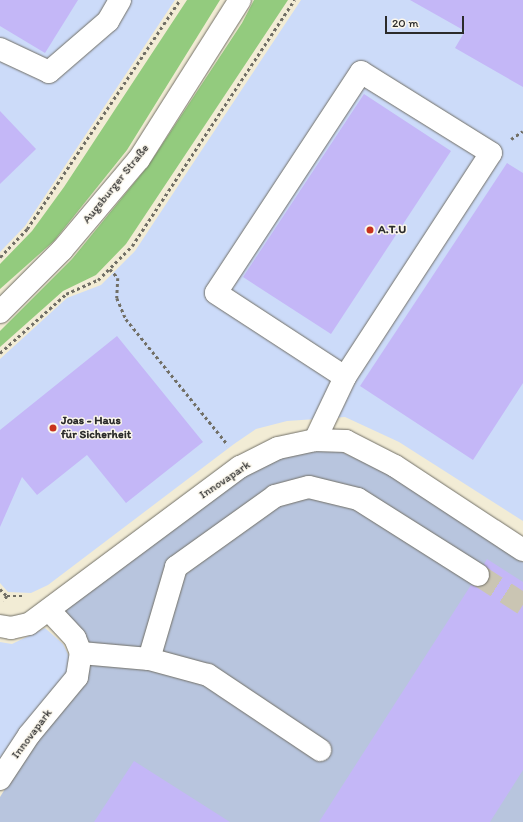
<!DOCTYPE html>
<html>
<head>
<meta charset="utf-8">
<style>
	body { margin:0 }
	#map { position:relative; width:523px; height:822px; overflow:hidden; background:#f2ecd5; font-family:Itim,sans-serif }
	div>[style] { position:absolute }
	.built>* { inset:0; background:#ccdbf9 }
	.industrial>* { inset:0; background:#b8c5de }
	.green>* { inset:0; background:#93cb7e }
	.building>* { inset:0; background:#c4b7f7 }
	.minor-tunnel>* { height:22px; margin-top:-11px; transform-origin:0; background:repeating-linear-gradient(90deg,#cac5b3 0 22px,transparent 0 33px) }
	.path>* { height:2.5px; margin-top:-1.25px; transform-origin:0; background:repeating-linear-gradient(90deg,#716f66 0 3px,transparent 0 6px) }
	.roads { filter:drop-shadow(0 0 1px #716f66) drop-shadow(0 0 1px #716f66) }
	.minor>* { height:22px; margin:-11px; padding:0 11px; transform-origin:11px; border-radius:11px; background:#fff }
	.major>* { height:22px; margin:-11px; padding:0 11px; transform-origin:11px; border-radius:11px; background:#fff }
	.dots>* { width:11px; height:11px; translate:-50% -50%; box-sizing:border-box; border:2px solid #fbf7ec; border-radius:50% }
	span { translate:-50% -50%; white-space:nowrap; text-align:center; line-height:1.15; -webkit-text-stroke:3px #fbf7ec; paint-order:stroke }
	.street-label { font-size:12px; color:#2b2b2b }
	.poi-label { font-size:12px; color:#2b2b2b; font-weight:700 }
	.left { translate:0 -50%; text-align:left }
	.scale { position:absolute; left:385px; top:16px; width:79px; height:18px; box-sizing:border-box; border:2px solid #2b2b2b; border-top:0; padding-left:5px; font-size:12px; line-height:14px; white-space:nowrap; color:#2b2b2b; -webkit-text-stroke:3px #fbf7ec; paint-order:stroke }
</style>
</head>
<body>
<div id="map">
	<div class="built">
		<i style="clip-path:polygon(0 0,175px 0,25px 226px,0 252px)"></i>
		<i style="clip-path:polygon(301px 0,523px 0,523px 521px,399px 442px,345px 417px,287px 421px,256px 429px,234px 444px,48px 585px,31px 593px,8px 592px,0 583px,0 359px,67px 298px,101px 285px,135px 251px)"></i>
		<i style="clip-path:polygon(45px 628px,63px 644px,69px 656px,67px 673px,0 760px,0 642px,12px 644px)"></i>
	</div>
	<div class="industrial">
		<i style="clip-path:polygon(312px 449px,342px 452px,388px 473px,523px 562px,523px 822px,0 822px,0 797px,37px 738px,85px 682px,61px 610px,242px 475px,278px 457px)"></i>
	</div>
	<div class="green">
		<i style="clip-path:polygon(187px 0,220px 0,127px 150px,54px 241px,0 289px,0 264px,32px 231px,64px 187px)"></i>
		<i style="clip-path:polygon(254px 0,288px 0,126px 244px,96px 275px,63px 291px,0 347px,0 331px,72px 259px,148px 166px,242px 23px)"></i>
	</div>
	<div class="building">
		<i style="clip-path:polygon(0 0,78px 0,45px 53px,0 26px)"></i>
		<i style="clip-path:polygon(410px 0,523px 0,523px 87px,455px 48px,465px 31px)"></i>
		<i style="clip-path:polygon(364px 94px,451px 151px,331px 334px,243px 277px)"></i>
		<i style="clip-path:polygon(0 111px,36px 149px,0 184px)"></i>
		<i style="clip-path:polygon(507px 163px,523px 173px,523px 383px,473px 460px,360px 386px)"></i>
		<i style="clip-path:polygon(117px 336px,203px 442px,126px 503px,87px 455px,37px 495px,22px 477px,0 527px,0 430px)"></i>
		<i style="clip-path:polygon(487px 559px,523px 582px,523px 770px,490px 822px,319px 822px,471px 585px,478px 587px,488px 582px,490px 575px,484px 564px)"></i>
		<i style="clip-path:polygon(134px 761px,230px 822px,94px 822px)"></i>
	</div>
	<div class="minor-tunnel">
		<i style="left:478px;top:575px;width:54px;rotate:32.8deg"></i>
	</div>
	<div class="path">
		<i style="left:511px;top:139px;width:14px;rotate:-34deg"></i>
		<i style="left:0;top:257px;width:39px;rotate:-46deg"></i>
		<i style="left:27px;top:229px;width:275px;rotate:-56.3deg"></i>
		<i style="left:110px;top:269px;width:12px;rotate:48deg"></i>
		<i style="left:118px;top:278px;width:20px;rotate:93deg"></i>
		<i style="left:117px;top:298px;width:23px;rotate:67deg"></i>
		<i style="left:126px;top:319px;width:162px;rotate:51deg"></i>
		<i style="left:0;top:353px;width:89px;rotate:-41.8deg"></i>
		<i style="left:66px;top:294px;width:35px;rotate:-24deg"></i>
		<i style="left:98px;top:280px;width:48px;rotate:-45deg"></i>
		<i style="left:132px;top:246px;width:295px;rotate:-56.6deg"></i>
		<i style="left:0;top:589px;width:10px;rotate:45deg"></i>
		<i style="left:7px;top:596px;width:6px;rotate:121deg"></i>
		<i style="left:7px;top:596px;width:17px"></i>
	</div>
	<div class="roads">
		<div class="minor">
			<i style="left:0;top:49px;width:54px;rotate:25.1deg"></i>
			<i style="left:49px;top:72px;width:78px;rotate:-40.8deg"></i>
			<i style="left:108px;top:21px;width:24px;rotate:-60deg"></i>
			<i style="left:315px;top:440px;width:70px;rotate:-64.5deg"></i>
			<i style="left:345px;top:377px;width:267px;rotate:-56.9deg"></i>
			<i style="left:491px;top:153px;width:153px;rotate:-148.1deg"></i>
			<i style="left:361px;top:72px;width:264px;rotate:123.3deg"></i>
			<i style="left:216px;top:293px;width:154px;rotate:33.1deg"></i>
			<i style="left:0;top:626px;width:11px;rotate:10deg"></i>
			<i style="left:11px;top:628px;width:18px;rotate:-13deg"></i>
			<i style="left:29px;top:624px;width:263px;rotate:-36.7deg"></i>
			<i style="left:240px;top:467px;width:42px;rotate:-26.6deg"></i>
			<i style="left:278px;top:448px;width:38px;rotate:-12deg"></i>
			<i style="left:315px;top:440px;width:31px;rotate:2deg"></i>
			<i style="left:346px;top:441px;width:55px;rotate:27deg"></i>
			<i style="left:395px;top:466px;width:153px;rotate:33.3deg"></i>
			<i style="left:81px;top:653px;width:68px;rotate:5deg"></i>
			<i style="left:149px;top:659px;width:61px;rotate:15.2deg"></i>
			<i style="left:208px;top:675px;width:135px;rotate:33.8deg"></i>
			<i style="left:149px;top:659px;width:96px;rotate:-73.6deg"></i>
			<i style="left:176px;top:567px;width:122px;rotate:-35.6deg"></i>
			<i style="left:275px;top:496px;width:35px;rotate:-15deg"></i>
			<i style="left:309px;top:487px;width:50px;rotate:13.8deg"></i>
			<i style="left:358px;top:499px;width:142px;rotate:32.3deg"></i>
			<i style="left:0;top:779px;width:53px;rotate:-56.6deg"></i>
			<i style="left:29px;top:735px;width:75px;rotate:-50.4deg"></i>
			<i style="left:77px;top:677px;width:24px;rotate:-81deg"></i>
			<i style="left:81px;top:653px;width:16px;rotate:-112deg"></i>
			<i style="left:75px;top:638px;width:38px;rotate:-133deg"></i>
		</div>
		<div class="major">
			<i style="left:0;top:312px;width:88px;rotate:-45deg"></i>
			<i style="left:62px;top:250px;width:119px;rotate:-49.8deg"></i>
			<i style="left:139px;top:159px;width:188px;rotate:-57.6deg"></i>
		</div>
	</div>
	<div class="dots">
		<i style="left:370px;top:230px;background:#c8321e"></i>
		<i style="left:53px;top:428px;background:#c8321e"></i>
	</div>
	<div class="street-label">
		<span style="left:116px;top:184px;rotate:-51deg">Augsburger Straße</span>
		<span style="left:225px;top:480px;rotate:-34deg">Innovapark</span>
		<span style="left:32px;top:734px;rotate:-53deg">Innovapark</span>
	</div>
	<div class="poi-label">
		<span class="left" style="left:378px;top:230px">A.T.U</span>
		<span class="left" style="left:61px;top:428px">Joas - Haus<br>für Sicherheit</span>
	</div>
	<div class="scale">20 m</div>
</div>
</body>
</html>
